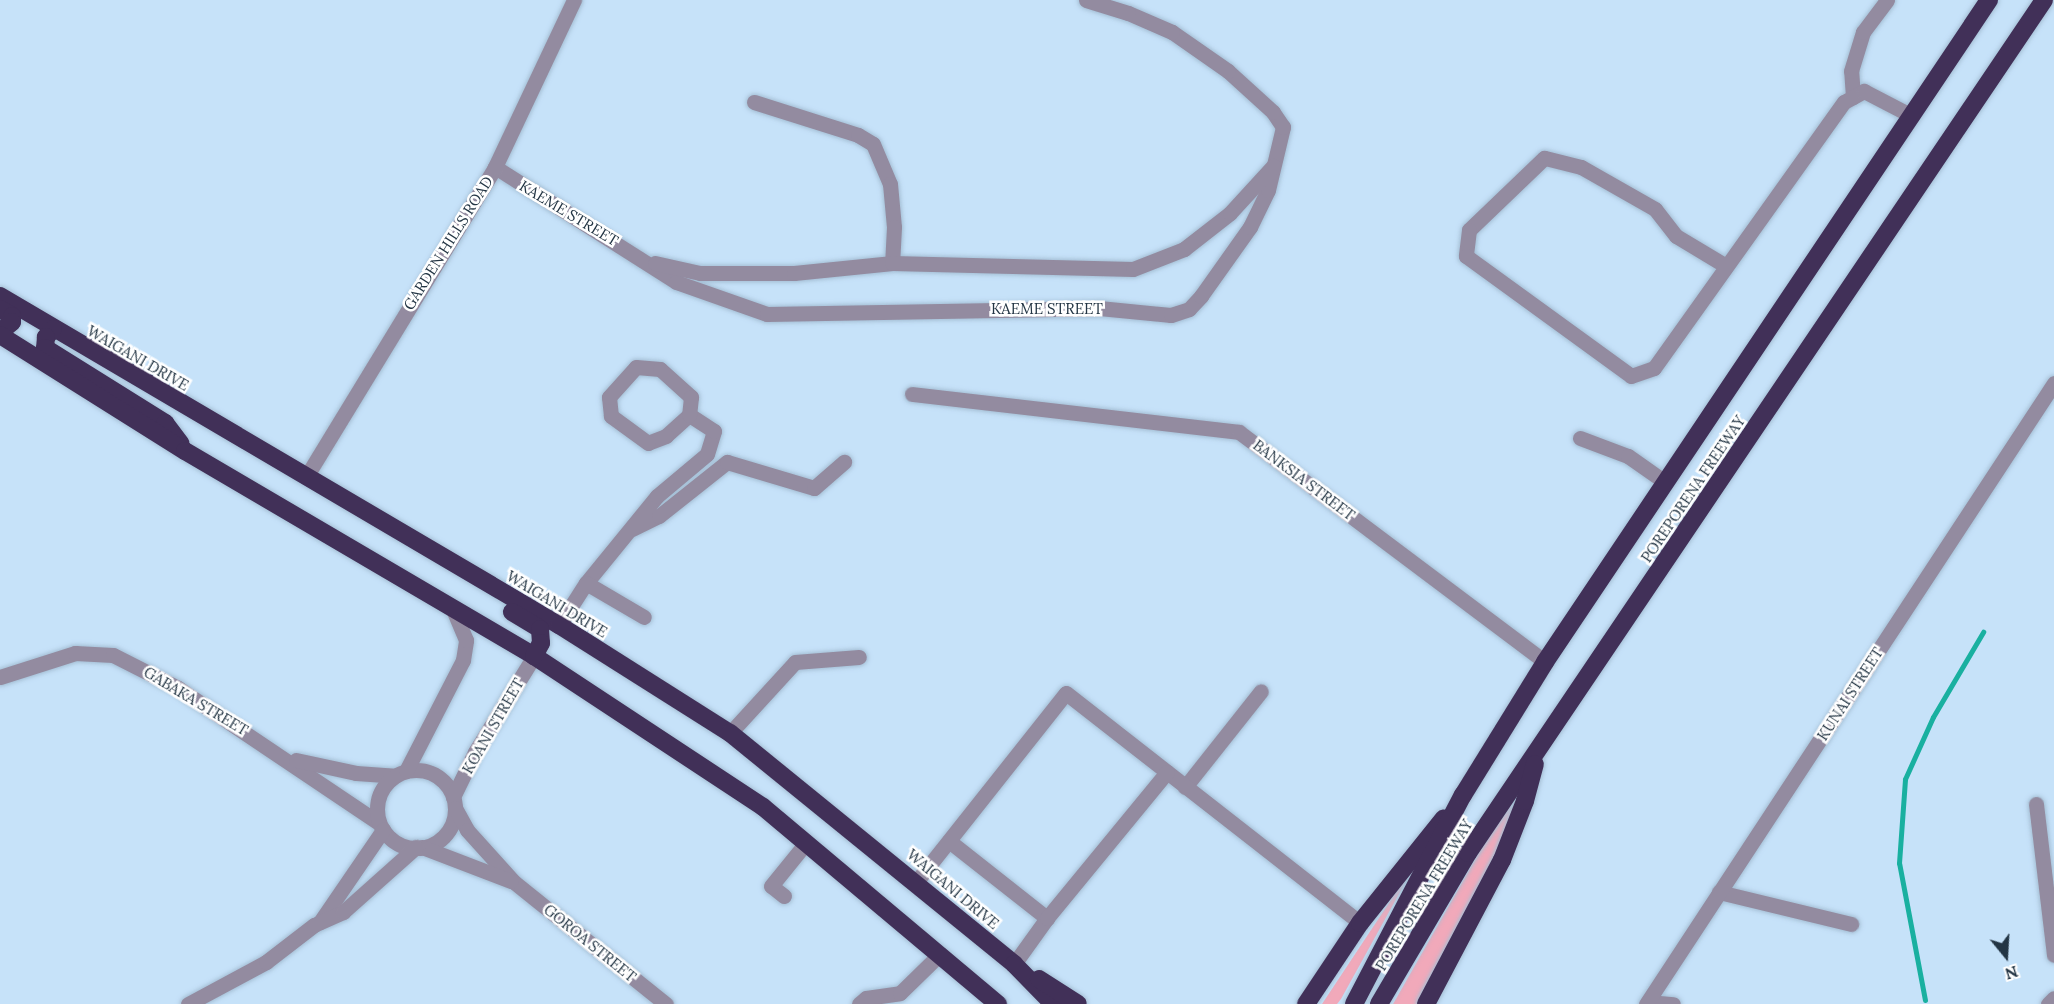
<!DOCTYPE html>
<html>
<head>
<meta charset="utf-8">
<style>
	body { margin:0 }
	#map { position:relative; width:2054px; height:1004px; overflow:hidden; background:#c6e2f9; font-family:Lora,serif }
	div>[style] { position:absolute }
	.green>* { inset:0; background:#f1a9ba }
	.stream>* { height:5px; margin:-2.5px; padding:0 2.5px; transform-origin:2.5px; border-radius:2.5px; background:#19b0a0 }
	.roads { filter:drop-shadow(0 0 2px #a5bfd5) drop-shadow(0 0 2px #a5bfd5) }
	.minor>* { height:15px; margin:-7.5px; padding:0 7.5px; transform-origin:7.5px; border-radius:7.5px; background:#938ba0 }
	.minor>.ring { margin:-7.5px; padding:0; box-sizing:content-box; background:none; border:15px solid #938ba0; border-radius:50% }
	.highway>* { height:18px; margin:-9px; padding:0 9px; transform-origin:9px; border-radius:9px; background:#413058 }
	span { translate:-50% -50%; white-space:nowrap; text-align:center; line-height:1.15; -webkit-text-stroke:5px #fff; paint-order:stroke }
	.street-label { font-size:15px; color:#233544 }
	.north { position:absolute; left:1976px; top:926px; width:60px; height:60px; -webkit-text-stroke:4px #fff; paint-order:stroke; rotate:162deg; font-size:16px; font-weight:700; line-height:24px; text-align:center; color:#233544 }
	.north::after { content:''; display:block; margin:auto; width:21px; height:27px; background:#233544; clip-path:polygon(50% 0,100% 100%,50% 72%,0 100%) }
</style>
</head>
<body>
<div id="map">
	<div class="green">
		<i style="clip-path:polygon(1518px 795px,1508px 830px,1420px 1004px,1393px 1004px,1489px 835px)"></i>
		<i style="clip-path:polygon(1420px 856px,1341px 999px,1337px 1004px,1322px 1004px)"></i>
	</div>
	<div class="stream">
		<i style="left:1925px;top:1000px;width:139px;rotate:-100.7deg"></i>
		<i style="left:1899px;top:863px;width:84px;rotate:-85.9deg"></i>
		<i style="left:1905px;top:779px;width:68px;rotate:-65.7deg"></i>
		<i style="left:1933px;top:717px;width:99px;rotate:-59.5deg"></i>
	</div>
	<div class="roads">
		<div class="minor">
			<i style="left:1853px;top:97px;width:26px;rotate:-94deg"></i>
			<i style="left:1851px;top:71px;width:41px;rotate:-72.9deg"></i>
			<i style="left:1863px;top:32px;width:40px;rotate:-53deg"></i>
			<i style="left:754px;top:102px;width:109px;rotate:17.6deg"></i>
			<i style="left:858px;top:135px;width:17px;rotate:31deg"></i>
			<i style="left:873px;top:144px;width:43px;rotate:67deg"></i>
			<i style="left:890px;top:184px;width:43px;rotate:84.7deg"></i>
			<i style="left:894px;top:227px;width:36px;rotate:93deg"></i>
			<i style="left:495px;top:167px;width:214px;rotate:32.4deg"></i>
			<i style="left:676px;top:282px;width:96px;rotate:19.4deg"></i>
			<i style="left:767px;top:314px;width:332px;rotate:-1deg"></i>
			<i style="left:1099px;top:308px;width:72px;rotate:5.6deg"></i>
			<i style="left:1171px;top:315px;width:19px;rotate:-18deg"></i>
			<i style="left:1189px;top:309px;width:18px;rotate:-47deg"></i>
			<i style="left:1201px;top:296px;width:85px;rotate:-54.6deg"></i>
			<i style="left:1250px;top:227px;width:41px;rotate:-64.1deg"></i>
			<i style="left:1268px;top:190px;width:65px;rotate:-76.6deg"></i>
			<i style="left:1283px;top:127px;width:18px;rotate:-124deg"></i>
			<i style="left:1273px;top:112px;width:61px;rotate:-137.7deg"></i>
			<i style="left:1228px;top:71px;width:68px;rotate:-145.1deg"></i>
			<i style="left:1172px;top:32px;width:48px;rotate:-156.6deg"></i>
			<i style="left:1128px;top:13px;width:44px;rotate:-162.8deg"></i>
			<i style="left:655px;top:263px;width:46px;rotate:12.5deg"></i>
			<i style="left:700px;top:273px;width:94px"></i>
			<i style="left:794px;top:273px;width:99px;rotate:-5.8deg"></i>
			<i style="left:892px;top:263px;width:241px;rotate:1.4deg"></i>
			<i style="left:1133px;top:269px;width:55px;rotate:-21.4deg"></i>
			<i style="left:1184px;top:249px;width:58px;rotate:-38deg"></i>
			<i style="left:1230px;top:213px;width:64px;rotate:-47.5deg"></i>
			<i style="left:1726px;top:266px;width:58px;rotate:-149deg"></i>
			<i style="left:1676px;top:236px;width:34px;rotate:-128deg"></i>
			<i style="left:1655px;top:209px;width:85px;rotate:-150.4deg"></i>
			<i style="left:1581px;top:167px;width:38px;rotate:-166deg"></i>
			<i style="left:1544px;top:158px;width:104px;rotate:136.2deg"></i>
			<i style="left:1469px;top:230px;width:26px;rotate:97deg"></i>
			<i style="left:1466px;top:256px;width:204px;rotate:36deg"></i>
			<i style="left:1631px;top:376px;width:24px;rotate:-19deg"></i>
			<i style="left:1654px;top:368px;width:327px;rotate:-54.5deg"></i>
			<i style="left:1844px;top:102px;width:23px;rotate:-29deg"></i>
			<i style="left:1864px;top:91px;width:54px;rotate:27.5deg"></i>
			<i style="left:912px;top:394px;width:329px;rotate:6.6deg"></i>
			<i style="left:1239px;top:432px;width:383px;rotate:36.9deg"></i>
			<i style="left:1580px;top:438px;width:51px;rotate:20.6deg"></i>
			<i style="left:1628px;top:456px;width:45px;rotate:35.1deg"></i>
			<i style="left:306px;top:477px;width:363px;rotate:-58.6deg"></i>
			<i style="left:495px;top:167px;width:185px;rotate:-64.7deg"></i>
			<i style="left:632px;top:529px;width:30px;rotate:-26deg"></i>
			<i style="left:659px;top:516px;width:87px;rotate:-38.5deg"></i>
			<i style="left:727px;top:462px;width:91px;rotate:16.6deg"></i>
			<i style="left:814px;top:488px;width:40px;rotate:-41deg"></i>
			<i style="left:586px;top:583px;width:112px;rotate:-50.8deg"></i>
			<i style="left:657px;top:496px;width:65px;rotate:-40deg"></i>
			<i style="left:707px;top:454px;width:24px;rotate:-73deg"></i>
			<i style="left:714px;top:431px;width:30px;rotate:-147deg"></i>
			<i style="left:689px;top:415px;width:31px;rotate:138deg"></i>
			<i style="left:666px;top:436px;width:19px;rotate:159deg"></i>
			<i style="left:648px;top:443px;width:46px;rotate:-143.9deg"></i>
			<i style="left:611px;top:416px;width:19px;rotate:-96deg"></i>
			<i style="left:609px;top:397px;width:40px;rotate:-48deg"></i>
			<i style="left:636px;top:367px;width:24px;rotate:5deg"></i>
			<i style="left:660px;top:369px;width:42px;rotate:42.1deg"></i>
			<i style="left:691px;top:397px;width:18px;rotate:96deg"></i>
			<i style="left:559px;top:625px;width:50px;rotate:-57.3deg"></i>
			<i style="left:586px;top:583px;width:67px;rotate:30.4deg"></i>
			<i style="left:0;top:677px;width:79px;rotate:-17.7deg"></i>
			<i style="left:75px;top:653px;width:38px;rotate:3deg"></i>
			<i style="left:113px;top:655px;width:73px;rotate:26.9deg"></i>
			<i style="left:178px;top:688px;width:242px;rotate:33.9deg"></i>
			<i style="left:730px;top:733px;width:96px;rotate:-47.5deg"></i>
			<i style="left:795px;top:662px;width:64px;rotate:-4.5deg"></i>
			<i style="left:296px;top:760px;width:61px;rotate:12.2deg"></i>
			<i style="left:356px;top:773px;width:39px;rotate:4deg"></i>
			<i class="ring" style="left:377px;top:770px;width:63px;height:63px"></i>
			<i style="left:406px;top:771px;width:125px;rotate:-62.8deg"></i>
			<i style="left:463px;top:660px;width:20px;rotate:-81deg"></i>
			<i style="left:466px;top:640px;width:36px;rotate:-113deg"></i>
			<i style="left:1185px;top:787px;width:122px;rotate:-51.6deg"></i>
			<i style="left:453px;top:797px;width:50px;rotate:-63.9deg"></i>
			<i style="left:475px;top:752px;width:113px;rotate:-58.4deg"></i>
			<i style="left:2036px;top:804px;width:152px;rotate:83.2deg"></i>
			<i style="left:455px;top:808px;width:25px;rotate:61deg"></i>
			<i style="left:467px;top:830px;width:70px;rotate:47.9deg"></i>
			<i style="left:514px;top:882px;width:195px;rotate:38.8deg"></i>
			<i style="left:949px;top:841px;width:125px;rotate:38.2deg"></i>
			<i style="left:422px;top:847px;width:95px;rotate:20.9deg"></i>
			<i style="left:916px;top:882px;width:241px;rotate:-51.6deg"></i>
			<i style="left:1066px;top:693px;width:373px;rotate:38deg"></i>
			<i style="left:1719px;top:892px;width:136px;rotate:13.6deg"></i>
			<i style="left:784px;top:896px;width:16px;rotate:-142deg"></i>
			<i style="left:771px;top:886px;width:55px;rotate:-50.9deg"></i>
			<i style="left:320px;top:922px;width:112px;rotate:-55.6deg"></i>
			<i style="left:1014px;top:964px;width:57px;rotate:-54.3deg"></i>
			<i style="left:1047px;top:918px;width:189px;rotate:-50.6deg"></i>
			<i style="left:1648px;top:1002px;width:25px;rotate:5deg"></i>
			<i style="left:188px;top:1004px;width:89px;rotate:-28.3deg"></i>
			<i style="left:266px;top:962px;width:61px;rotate:-37.6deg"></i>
			<i style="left:314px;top:925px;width:32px;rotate:-24deg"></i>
			<i style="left:343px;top:912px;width:98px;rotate:-41.7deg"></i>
			<i style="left:859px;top:1004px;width:9px;rotate:-41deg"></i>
			<i style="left:866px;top:998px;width:34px;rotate:-8deg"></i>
			<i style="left:900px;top:993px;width:56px;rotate:-44.3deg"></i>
			<i style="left:1646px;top:1004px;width:743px;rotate:-56.69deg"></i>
			<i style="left:2048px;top:1004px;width:8px;rotate:-45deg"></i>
		</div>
		<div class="highway">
			<i style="left:0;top:296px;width:649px;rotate:30.48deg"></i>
			<i style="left:559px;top:625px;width:202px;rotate:32.3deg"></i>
			<i style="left:730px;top:733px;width:366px;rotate:39.1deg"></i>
			<i style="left:1014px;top:964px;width:56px;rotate:45.7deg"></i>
			<i style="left:0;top:309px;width:14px;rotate:30deg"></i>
			<i style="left:12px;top:316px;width:6px;rotate:90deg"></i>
			<i style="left:12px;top:322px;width:16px;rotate:140deg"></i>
			<i style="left:53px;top:329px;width:11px;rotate:131deg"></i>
			<i style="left:46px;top:337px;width:11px;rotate:95deg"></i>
			<i style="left:45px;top:348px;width:142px;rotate:32deg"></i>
			<i style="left:165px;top:423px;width:26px;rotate:53deg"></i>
			<i style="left:0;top:335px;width:218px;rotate:32.1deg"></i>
			<i style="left:185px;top:451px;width:405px;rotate:30.4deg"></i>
			<i style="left:534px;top:656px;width:274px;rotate:33.4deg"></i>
			<i style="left:763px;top:807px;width:307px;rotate:40deg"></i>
			<i style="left:512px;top:612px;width:33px;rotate:31deg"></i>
			<i style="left:540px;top:629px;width:14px;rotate:86deg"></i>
			<i style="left:541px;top:643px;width:15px;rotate:118deg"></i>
			<i style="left:1039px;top:979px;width:46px;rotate:32.7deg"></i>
			<i style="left:1306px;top:1004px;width:97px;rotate:-56.3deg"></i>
			<i style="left:1360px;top:923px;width:134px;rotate:-51.3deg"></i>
			<i style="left:1354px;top:1004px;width:236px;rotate:-62.5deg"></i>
			<i style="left:1463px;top:795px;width:156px;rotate:-58.3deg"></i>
			<i style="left:1545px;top:662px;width:797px;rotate:-56.15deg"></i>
			<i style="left:1379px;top:1004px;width:175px;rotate:-59.5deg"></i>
			<i style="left:1468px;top:853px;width:1029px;rotate:-55.97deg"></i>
			<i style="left:1426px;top:1004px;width:163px;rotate:-62.2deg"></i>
			<i style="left:1502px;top:860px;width:63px;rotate:-68.7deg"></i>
			<i style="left:1525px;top:801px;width:38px;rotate:-75deg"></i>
		</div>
	</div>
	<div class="street-label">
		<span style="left:569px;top:213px;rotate:31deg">KAEME STREET</span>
		<span style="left:448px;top:243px;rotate:-58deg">GARDEN HILLS ROAD</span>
		<span style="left:1047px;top:309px">KAEME STREET</span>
		<span style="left:138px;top:358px;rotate:30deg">WAIGANI DRIVE</span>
		<span style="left:1304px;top:480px;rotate:37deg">BANKSIA STREET</span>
		<span style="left:1693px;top:489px;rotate:-56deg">POREPORENA FREEWAY</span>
		<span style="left:557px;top:604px;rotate:31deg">WAIGANI DRIVE</span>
		<span style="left:1850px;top:694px;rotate:-57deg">KUNAI STREET</span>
		<span style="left:196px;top:701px;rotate:31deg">GABAKA STREET</span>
		<span style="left:493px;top:726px;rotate:-60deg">KOANI STREET</span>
		<span style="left:953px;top:889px;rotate:40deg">WAIGANI DRIVE</span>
		<span style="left:1424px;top:895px;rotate:-59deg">POREPORENA FREEWAY</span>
		<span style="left:590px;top:943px;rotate:39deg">GOROA STREET</span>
	</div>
	<div class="north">N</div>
</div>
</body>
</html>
